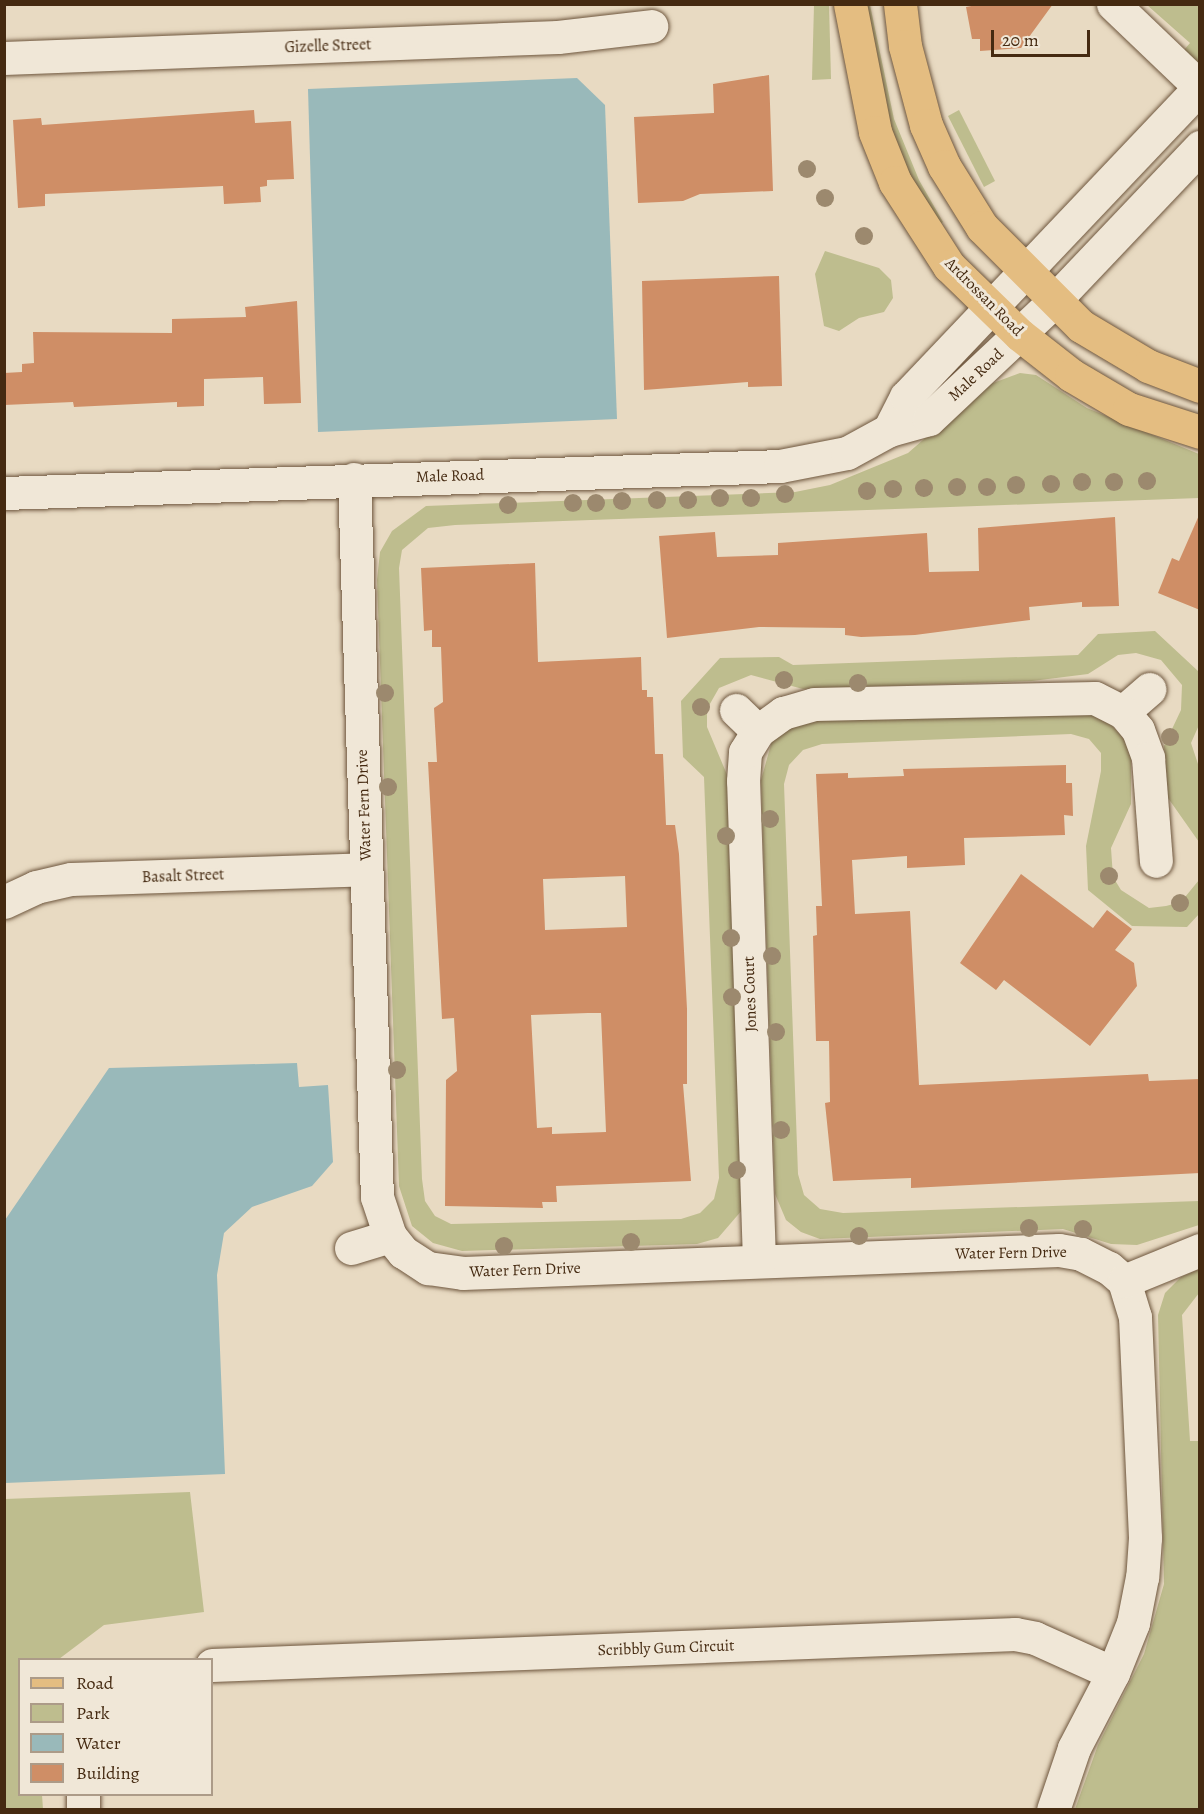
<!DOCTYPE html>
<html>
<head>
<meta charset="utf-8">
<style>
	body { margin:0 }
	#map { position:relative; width:1204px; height:1814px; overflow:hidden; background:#e8dac2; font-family:Alegreya,serif }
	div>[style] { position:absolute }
	.green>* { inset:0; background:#bebd8e }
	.water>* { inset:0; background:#99b9ba }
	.building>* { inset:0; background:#cf8e66 }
	.roads { filter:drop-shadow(0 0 2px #6e563d) drop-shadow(0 0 2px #6e563d) }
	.minor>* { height:33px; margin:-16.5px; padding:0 16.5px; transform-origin:16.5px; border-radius:16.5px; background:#f0e7d7 }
	.major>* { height:33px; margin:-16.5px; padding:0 16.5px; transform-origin:16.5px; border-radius:16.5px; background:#e4bd81 }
	.trees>* { width:18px; height:18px; margin:-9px; border-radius:50%; background:#9c896e }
	span { translate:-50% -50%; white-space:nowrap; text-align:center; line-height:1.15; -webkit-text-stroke:6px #f0e7d7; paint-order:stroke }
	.street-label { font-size:16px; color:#452a11 }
	.frame { position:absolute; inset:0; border:6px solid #452a11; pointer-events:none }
	.legend { position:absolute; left:18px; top:1658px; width:195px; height:138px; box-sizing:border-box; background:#f0e7d7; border:2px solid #ac9b88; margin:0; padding:8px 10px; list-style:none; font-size:18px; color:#452a11 }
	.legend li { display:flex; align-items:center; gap:12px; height:30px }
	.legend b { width:30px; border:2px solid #ac9b88 }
	.scale { position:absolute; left:991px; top:30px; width:99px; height:27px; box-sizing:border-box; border:3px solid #452a11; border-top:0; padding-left:8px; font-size:18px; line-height:21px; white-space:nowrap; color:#452a11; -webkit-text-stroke:4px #f0e7d7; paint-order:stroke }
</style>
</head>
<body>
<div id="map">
	<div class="green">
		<i style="clip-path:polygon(814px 5px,829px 5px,831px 79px,812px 80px)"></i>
		<i style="clip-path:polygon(861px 5px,870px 5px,894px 119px,919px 180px,943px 222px,937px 226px,896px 149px)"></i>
		<i style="clip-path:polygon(1147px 5px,1199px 5px,1199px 65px,1184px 50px,1190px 43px)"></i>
		<i style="clip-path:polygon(959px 110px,995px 181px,984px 187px,948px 116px)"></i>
		<i style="clip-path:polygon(825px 251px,879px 268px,891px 280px,893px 298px,884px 312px,859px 318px,839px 331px,824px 326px,815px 274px)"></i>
		<i style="clip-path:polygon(1020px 373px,1036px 375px,1087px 408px,1199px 454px,1199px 498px,455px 525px,428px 528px,402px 550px,399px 568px,422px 1179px,425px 1201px,435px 1216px,451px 1224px,681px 1219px,700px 1213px,714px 1199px,719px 1178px,704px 777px,683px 757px,681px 701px,720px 658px,779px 657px,793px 665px,1078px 655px,1098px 634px,1155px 631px,1198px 671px,1199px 725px,1191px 743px,1199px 767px,1199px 842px,1168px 798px,1164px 746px,1181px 710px,1182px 685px,1161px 660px,1136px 653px,1118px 655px,1088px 674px,1032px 681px,803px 689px,751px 675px,719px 688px,707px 709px,707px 727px,728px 777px,743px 1209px,718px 1238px,697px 1244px,462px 1251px,433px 1243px,412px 1226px,399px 1186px,377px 580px,380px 552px,392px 531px,426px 506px,795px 492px,830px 485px,908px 453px,985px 386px)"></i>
		<i style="clip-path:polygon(1057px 712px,1087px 713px,1106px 720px,1123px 737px,1131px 757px,1131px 804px,1111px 848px,1113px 877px,1121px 890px,1149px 908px,1166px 906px,1181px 902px,1199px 880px,1199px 914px,1187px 927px,1132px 926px,1088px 890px,1086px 846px,1101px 771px,1101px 753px,1089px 739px,1071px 734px,822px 744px,803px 750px,789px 765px,784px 784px,798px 1174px,804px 1195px,820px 1209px,843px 1213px,1199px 1201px,1199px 1225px,1137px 1245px,1111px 1244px,1063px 1229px,820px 1239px,801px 1232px,786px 1220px,775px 1194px,761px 780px,772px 741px,788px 727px,813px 721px)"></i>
		<i style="clip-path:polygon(1199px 1269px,1199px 1293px,1182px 1315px,1190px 1441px,1200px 1441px,1199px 1809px,1075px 1809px,1098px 1745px,1144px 1654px,1164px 1584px,1158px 1315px,1165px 1293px,1181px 1277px)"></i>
		<i style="clip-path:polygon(190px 1492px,204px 1612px,104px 1625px,59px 1659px,20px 1660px,20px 1794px,42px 1795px,43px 1809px,5px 1809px,5px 1499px)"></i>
	</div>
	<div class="water">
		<i style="clip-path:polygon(577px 78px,605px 105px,617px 419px,318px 432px,308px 89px)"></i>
		<i style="clip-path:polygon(297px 1063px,299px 1087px,328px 1085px,333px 1162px,312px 1186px,252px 1207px,224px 1233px,217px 1275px,225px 1474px,5px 1483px,5px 1220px,109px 1068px)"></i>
	</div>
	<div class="building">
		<i style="clip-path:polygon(982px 4px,1053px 4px,1021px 48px,980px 51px,980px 39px,972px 39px,966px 7px)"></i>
		<i style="clip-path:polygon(769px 75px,773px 191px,700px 194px,683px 201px,638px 203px,634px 117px,714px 113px,713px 84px)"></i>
		<i style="clip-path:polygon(254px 110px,255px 123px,291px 121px,294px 179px,267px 180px,267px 186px,260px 187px,261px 202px,224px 204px,223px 186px,45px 194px,45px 206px,18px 208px,13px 120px,41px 118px,42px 125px)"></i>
		<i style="clip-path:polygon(779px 276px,782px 386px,748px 387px,748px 382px,644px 390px,642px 281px)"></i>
		<i style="clip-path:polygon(297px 301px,301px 403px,264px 404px,263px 377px,204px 379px,204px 406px,177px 407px,177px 402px,74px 407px,73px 402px,4px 405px,4px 373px,22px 372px,22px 364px,34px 363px,33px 332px,172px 333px,172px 319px,246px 317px,245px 307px)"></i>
		<i style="clip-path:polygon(1200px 513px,1200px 610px,1158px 593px,1172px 558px,1179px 561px)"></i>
		<i style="clip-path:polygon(1115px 517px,1119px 606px,1082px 607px,1082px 602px,1029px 607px,1030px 620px,915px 635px,861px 637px,845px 635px,845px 628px,759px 627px,667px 638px,659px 536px,715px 532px,717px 557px,778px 555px,778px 543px,927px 533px,929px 572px,979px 571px,978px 528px)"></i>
		<i style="clip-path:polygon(evenodd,535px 563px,538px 662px,641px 657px,642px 690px,647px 690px,647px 697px,653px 697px,655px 754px,663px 754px,666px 825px,675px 825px,679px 854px,687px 1009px,687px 1084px,683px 1084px,691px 1181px,556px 1186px,557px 1202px,542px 1202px,543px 1208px,445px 1206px,446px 1080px,457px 1071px,454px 1018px,442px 1019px,428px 762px,437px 762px,434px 708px,443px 702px,441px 647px,432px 647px,432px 630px,424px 631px,421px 568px,535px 563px,625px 876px,627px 927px,545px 930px,543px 879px,625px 876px,535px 563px,588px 1013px,601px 1013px,606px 1132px,552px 1134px,552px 1127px,537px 1128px,531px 1015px,588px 1013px)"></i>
		<i style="clip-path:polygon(1066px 765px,1066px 783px,1072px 783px,1073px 816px,1064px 815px,1065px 835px,964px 838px,965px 865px,907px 868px,907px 856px,852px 860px,855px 914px,910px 911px,919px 1085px,1148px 1074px,1149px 1081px,1200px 1079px,1200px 1173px,911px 1188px,911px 1178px,833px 1181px,825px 1103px,830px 1102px,829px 1041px,816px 1041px,813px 936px,817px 935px,816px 906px,822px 906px,816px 774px,848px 773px,848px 778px,904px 776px,903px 769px)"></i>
		<i style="clip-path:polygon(1021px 874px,1093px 928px,1107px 910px,1132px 929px,1115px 950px,1134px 963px,1137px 986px,1090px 1046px,1004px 980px,996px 990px,960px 963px)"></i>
	</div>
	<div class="roads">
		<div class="minor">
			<i style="left:1113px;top:4px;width:120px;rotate:43.7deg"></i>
			<i style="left:4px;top:58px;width:554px;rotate:-2.17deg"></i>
			<i style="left:558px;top:37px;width:94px;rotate:-6.7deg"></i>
			<i style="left:889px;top:430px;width:37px;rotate:-63deg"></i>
			<i style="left:906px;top:397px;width:427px;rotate:-46.5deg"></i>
			<i style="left:354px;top:479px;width:718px;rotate:88.17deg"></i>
			<i style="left:377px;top:1197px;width:41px;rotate:71.6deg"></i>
			<i style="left:390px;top:1236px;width:21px;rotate:51deg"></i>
			<i style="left:403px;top:1252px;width:30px;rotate:33deg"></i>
			<i style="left:428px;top:1268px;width:35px;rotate:8deg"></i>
			<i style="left:463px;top:1273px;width:596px;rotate:-2.21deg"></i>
			<i style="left:1059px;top:1250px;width:22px;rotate:10deg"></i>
			<i style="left:1081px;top:1254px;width:31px;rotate:27deg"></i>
			<i style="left:1109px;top:1268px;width:20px;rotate:41deg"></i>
			<i style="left:1124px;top:1281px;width:38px;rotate:73deg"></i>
			<i style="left:1135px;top:1317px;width:221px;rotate:87.4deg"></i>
			<i style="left:1145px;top:1538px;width:39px;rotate:94deg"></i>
			<i style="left:1142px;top:1577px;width:47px;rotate:101.1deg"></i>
			<i style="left:1133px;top:1623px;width:54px;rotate:111.8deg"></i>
			<i style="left:1113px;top:1673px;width:85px;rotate:117.5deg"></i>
			<i style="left:1074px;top:1748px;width:65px;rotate:108.7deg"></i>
			<i style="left:4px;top:493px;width:776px;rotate:-1.99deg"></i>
			<i style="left:780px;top:466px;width:68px;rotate:-11deg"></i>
			<i style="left:847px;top:453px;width:48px;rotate:-28.7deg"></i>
			<i style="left:889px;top:430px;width:41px;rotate:-15.4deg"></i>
			<i style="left:929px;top:419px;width:170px;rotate:-43.3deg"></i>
			<i style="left:1053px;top:302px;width:214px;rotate:-46.5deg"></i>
			<i style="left:736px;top:710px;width:30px;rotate:44deg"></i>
			<i style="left:1123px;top:712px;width:35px;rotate:-41deg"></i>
			<i style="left:4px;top:902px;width:35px;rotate:-25deg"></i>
			<i style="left:36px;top:887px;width:36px;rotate:-13deg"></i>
			<i style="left:71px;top:879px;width:295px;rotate:-1.9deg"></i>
			<i style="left:351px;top:1248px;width:41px;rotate:-17.1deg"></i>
			<i style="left:759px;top:1261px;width:480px;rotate:-91.9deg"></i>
			<i style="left:743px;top:781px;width:29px;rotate:-86deg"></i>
			<i style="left:745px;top:752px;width:25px;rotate:-58deg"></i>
			<i style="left:758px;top:731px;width:31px;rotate:-36deg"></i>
			<i style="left:783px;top:713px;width:32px;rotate:-16deg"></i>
			<i style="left:814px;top:704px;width:281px;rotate:-1.2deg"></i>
			<i style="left:1095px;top:698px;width:31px;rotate:27deg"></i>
			<i style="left:1123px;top:712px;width:23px;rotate:50deg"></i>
			<i style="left:1138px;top:730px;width:30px;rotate:70deg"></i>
			<i style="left:1148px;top:758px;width:103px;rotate:85.6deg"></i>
			<i style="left:1124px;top:1281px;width:82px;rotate:-22.2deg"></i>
			<i style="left:212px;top:1665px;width:804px;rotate:-2.21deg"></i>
			<i style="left:1015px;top:1634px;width:20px;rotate:11deg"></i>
			<i style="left:1035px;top:1638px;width:85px;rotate:24.2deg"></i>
			<i style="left:83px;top:1794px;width:16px;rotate:90deg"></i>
		</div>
		<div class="major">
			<i style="left:850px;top:4px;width:130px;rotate:78.9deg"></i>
			<i style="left:875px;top:132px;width:54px;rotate:68.2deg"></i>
			<i style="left:895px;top:182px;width:100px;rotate:57.3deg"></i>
			<i style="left:949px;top:266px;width:99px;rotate:44.2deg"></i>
			<i style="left:1020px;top:335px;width:65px;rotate:38.1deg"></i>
			<i style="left:1071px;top:375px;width:67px;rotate:30.4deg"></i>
			<i style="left:1129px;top:409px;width:75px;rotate:17.9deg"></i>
			<i style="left:900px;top:4px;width:42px;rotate:83.2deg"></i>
			<i style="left:905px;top:46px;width:82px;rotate:75.1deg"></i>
			<i style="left:926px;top:125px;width:45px;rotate:66.3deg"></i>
			<i style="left:944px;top:166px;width:72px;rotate:58.1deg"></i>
			<i style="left:982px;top:227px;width:140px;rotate:45deg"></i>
			<i style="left:1081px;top:326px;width:78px;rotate:30.8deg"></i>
			<i style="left:1148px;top:366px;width:56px;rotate:21deg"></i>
		</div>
	</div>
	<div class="trees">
		<i style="left:807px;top:169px"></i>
		<i style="left:825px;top:198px"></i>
		<i style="left:864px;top:236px"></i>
		<i style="left:1147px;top:481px"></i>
		<i style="left:1082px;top:482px"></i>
		<i style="left:1114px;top:482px"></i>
		<i style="left:1051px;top:484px"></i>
		<i style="left:1016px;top:485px"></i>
		<i style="left:957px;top:487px"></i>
		<i style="left:987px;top:487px"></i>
		<i style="left:924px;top:488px"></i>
		<i style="left:893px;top:489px"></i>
		<i style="left:867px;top:491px"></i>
		<i style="left:785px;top:494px"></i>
		<i style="left:720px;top:498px"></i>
		<i style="left:751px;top:498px"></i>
		<i style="left:657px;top:500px"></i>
		<i style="left:688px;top:500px"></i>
		<i style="left:622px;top:501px"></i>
		<i style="left:573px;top:503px"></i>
		<i style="left:596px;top:503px"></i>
		<i style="left:508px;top:505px"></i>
		<i style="left:784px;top:680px"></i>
		<i style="left:858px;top:683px"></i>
		<i style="left:385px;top:693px"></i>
		<i style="left:701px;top:707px"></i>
		<i style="left:1170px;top:737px"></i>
		<i style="left:388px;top:787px"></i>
		<i style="left:770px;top:819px"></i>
		<i style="left:726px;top:836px"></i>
		<i style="left:1109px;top:876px"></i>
		<i style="left:1180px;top:903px"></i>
		<i style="left:731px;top:938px"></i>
		<i style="left:772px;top:956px"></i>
		<i style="left:732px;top:997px"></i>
		<i style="left:776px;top:1032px"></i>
		<i style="left:397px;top:1070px"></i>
		<i style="left:781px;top:1130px"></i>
		<i style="left:737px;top:1170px"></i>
		<i style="left:1029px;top:1228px"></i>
		<i style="left:1083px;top:1229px"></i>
		<i style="left:859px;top:1236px"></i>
		<i style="left:631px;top:1242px"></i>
		<i style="left:504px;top:1246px"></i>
	</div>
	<div class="street-label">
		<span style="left:328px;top:46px;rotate:-2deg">Gizelle Street</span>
		<span style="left:984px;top:297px;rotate:45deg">Ardrossan Road</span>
		<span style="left:976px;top:375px;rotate:-43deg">Male Road</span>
		<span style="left:450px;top:476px;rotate:-2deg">Male Road</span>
		<span style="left:364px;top:805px;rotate:-92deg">Water Fern Drive</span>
		<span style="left:183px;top:876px;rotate:-2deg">Basalt Street</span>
		<span style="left:750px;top:994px;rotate:-92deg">Jones Court</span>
		<span style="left:1011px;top:1253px;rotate:-1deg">Water Fern Drive</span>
		<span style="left:525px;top:1270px;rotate:-2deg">Water Fern Drive</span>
		<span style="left:666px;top:1648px;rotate:-2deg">Scribbly Gum Circuit</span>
	</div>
	<div class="frame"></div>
	<ul class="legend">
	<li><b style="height:8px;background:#e4bd81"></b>Road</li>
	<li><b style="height:16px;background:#bebd8e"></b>Park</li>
	<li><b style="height:16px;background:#99b9ba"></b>Water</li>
	<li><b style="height:16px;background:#cf8e66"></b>Building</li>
	</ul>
	<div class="scale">20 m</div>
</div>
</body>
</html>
